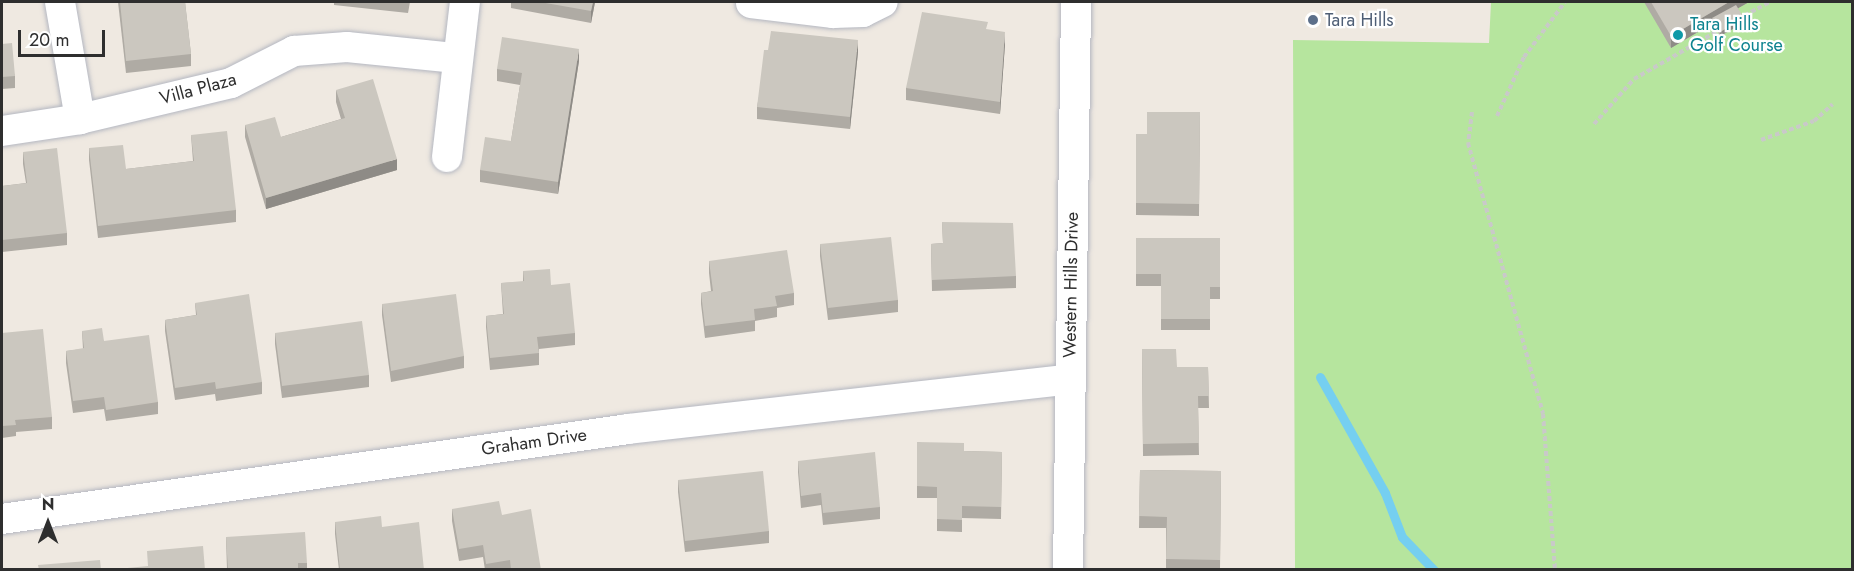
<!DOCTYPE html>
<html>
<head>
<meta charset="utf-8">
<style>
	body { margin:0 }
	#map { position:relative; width:1854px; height:571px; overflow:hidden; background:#efe9e1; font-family:Jost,sans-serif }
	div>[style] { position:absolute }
	.green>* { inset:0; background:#b6e59e }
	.stream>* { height:9px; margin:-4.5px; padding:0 4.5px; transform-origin:4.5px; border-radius:4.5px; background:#75cff0 }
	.path>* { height:4px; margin-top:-2px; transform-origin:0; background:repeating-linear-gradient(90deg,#c9c9c9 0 4.5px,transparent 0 7.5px) }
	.roads { filter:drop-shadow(0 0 2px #b4b7c1) drop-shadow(0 0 2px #b4b7c1) }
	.street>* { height:30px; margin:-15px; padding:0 15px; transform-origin:15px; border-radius:15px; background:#fff }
	.wall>* { inset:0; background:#afaba4 }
	.shaded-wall>* { inset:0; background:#8e8b86 }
	.building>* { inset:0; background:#cbc7bf }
	.dots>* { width:16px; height:16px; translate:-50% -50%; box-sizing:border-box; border:3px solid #fff; border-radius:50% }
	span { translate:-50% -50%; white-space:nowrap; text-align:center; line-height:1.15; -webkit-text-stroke:4.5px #fff; paint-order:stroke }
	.service-label { font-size:18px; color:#4e5e75 }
	.left { translate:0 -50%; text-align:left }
	.culture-label { font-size:18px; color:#0d838f }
	.street-label { font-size:18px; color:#2e2e2e }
	.frame { position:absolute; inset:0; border:3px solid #2e2e2e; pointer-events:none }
	.north { position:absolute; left:18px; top:493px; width:60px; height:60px; -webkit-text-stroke:4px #fff; paint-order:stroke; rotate:0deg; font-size:16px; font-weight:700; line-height:24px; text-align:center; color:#2e2e2e }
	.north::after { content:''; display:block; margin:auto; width:21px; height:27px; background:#2e2e2e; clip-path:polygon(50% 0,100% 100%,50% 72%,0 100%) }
	.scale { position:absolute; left:18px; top:30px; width:87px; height:27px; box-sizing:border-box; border:3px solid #2e2e2e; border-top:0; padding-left:8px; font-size:18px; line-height:21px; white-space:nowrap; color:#2e2e2e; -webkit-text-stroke:4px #fff; paint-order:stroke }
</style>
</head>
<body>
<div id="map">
	<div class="green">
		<i style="clip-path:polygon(1491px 2px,1852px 2px,1852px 569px,1295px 569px,1293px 40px,1489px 43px)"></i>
	</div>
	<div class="stream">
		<i style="left:1320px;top:377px;width:133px;rotate:60.7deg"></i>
		<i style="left:1385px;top:493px;width:47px;rotate:68.9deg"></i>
		<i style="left:1402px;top:537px;width:46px;rotate:45.9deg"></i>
	</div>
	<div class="path">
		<i style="left:1738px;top:19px;width:36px;rotate:-28deg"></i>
		<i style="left:1472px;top:112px;width:31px;rotate:97deg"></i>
		<i style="left:1468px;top:143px;width:281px;rotate:74.5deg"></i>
		<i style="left:1543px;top:414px;width:156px;rotate:85.6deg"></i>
		<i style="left:1497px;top:116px;width:65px;rotate:-65.4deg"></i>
		<i style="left:1524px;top:57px;width:69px;rotate:-53.3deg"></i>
		<i style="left:1594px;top:124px;width:60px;rotate:-48.4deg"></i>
		<i style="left:1634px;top:79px;width:100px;rotate:-29.9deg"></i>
		<i style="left:1761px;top:140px;width:56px;rotate:-19.7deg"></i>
		<i style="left:1814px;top:121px;width:25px;rotate:-42deg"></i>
	</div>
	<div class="roads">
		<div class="street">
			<i style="left:60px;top:2px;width:119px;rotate:80.3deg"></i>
			<i style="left:751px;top:3px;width:83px;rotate:7deg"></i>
			<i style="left:833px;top:13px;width:30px;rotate:-2deg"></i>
			<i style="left:863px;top:12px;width:22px;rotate:-27deg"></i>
			<i style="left:2px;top:131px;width:79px;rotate:-8.7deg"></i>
			<i style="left:80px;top:119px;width:155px;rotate:-13.4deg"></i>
			<i style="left:231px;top:83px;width:71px;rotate:-26.9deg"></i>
			<i style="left:294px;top:51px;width:53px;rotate:-4.3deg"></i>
			<i style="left:347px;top:47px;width:110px;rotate:5.8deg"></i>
			<i style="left:447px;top:157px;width:156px;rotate:-83.4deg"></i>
			<i style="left:2px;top:519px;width:632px;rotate:-8.18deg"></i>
			<i style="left:628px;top:429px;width:443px;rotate:-6.4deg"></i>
			<i style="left:1068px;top:570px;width:568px;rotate:-89.19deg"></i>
		</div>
	</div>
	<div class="wall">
		<i style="clip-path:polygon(118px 2px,185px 2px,191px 54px,191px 66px,126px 73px)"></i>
		<i style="clip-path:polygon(334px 2px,410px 2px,408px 13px,334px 5px)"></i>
		<i style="clip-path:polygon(511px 2px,595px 2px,591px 23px,511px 8px)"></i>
		<i style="clip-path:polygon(1644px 2px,1749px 2px,1738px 8px,1744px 23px,1720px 36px,1713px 23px,1671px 48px)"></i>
		<i style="clip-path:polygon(988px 30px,1005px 44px,1000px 114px,906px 100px,906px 88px)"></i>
		<i style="clip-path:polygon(2px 44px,15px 76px,15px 88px,2px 89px)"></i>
		<i style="clip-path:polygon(768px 50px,858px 52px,850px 129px,757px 119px,757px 107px)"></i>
		<i style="clip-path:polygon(579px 61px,558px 194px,480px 182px,480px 170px,511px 141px,520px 85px,497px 81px,497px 69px)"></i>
		<i style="clip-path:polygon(336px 90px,397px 170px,266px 209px,245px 137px,245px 125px,281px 137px,341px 119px,336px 102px)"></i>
		<i style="clip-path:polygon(1200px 112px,1199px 216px,1136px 215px,1136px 134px,1147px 134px)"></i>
		<i style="clip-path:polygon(191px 135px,236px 210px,236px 222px,98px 238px,89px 160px,89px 148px,126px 169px,193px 161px)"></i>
		<i style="clip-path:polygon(23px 152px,67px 233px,67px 245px,2px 252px,2px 186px,26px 183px,23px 164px)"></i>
		<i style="clip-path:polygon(942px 222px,1016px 276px,1016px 288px,932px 291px,931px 244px,943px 243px)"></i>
		<i style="clip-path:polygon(1136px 238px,1220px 238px,1220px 299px,1210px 299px,1210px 330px,1161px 330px,1161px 286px,1136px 286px)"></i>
		<i style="clip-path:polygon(820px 244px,898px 300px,898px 312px,828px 320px,820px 256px)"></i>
		<i style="clip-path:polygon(709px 261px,794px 293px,794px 305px,777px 308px,777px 317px,755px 321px,755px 331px,705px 338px,701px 304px,701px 293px,711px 291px,709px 273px)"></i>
		<i style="clip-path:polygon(523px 271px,551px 285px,575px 333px,575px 345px,539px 349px,539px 365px,490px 370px,486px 327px,486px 316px,503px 314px,501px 283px,523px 282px)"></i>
		<i style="clip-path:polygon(195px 303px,262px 382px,262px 394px,216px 401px,215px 394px,175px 400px,165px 331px,165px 320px,196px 315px)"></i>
		<i style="clip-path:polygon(382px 304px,464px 356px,464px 368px,391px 382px,382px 315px)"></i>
		<i style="clip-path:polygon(82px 331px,104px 341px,158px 402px,158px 414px,106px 421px,104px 409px,73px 413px,66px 363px,66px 351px,83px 349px)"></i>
		<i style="clip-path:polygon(2px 333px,52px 417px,52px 429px,16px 432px,16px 436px,2px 438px)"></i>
		<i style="clip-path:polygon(275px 333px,369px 375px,369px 387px,282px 398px,275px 344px)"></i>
		<i style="clip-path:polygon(1142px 349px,1177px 367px,1208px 367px,1209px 408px,1198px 408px,1199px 455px,1143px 456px)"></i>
		<i style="clip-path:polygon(917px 442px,964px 451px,1002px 452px,1001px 519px,962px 518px,962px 532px,937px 531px,937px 498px,917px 498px)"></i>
		<i style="clip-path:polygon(798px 461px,880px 507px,880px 519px,823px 525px,821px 505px,801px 508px,798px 472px)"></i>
		<i style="clip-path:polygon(1140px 470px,1221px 471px,1220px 570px,1166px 570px,1166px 528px,1139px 528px)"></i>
		<i style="clip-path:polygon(678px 480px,769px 531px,769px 543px,685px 552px,678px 492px)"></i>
		<i style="clip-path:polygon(452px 509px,502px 515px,541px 570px,485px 570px,483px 557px,459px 561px,452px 521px)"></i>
		<i style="clip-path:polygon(335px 522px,382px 527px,424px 570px,339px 570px,335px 534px)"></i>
		<i style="clip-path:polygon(226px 537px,307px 563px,307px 570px,227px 570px)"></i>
	</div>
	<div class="shaded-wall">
		<i style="clip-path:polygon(593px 2px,595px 2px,591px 23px,591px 11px)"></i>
		<i style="clip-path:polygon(1729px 2px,1749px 2px,1714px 22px,1712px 18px,1713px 23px,1671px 48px,1671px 36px)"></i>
		<i style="clip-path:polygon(1744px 18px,1744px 23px,1720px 36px,1720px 32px)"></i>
		<i style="clip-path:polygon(1005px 32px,1005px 44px,1000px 114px,1000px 102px)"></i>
		<i style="clip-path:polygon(858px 40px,858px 52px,850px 129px,850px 117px)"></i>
		<i style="clip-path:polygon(579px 49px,579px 61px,558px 194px,558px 182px)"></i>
		<i style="clip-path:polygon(397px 159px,397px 170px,266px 209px,266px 198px)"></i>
	</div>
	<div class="building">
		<i style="clip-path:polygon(120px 2px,185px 2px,191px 54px,126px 61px)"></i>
		<i style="clip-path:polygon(540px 2px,593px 2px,591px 11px)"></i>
		<i style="clip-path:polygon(1651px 2px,1729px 2px,1671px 36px)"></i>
		<i style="clip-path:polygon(1736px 5px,1744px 18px,1720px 32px,1712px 18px)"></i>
		<i style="clip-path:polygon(922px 12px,988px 22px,986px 29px,1005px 32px,1000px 102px,906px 88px)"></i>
		<i style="clip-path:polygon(771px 31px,858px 40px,850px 117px,757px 107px,764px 50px,768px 50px)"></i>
		<i style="clip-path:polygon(502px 37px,579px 49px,558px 182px,480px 170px,485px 137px,511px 141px,522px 73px,497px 69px)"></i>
		<i style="clip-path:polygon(12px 43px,15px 76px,2px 77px,2px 44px)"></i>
		<i style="clip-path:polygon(373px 79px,397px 159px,266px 198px,245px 125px,275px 117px,281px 137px,345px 118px,336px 90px)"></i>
		<i style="clip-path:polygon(1147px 112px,1200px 112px,1199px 204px,1136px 203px,1136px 134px,1147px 134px)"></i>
		<i style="clip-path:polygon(227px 131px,236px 210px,98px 226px,89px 148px,123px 145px,126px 169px,194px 161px,191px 135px)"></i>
		<i style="clip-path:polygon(57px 148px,67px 233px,2px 240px,2px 186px,27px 183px,23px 152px)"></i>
		<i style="clip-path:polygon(942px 222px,1013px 223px,1016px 276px,932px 280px,931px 244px,943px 243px)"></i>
		<i style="clip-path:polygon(891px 237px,898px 300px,828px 308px,820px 244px)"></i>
		<i style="clip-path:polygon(1136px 238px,1220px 238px,1220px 287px,1210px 287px,1210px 319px,1161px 319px,1161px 274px,1136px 274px)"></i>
		<i style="clip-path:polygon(787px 250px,794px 293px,775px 296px,777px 306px,754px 309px,755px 320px,705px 326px,701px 293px,713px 291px,709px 261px)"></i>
		<i style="clip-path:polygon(550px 269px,551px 285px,570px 283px,575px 333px,537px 337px,539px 353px,490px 358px,486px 316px,504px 314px,501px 283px,524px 281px,523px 271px)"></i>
		<i style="clip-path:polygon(249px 294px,262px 382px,216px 389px,215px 382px,175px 388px,165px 320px,197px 315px,195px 303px)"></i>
		<i style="clip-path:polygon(456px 294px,464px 356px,391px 371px,382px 304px)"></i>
		<i style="clip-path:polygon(362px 321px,369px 375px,282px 386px,275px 333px)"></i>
		<i style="clip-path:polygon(102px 328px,104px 341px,149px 335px,158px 402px,106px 410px,104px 397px,73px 401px,66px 351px,84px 348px,82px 331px)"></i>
		<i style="clip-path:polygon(43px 329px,52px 417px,15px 420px,16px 425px,2px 426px,2px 333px)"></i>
		<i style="clip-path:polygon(1142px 349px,1176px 349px,1177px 367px,1208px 367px,1209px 396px,1198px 396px,1199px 443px,1143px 444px)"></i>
		<i style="clip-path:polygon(917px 442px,964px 443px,964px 451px,1002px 452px,1001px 507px,962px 506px,962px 520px,937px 519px,937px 487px,917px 486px)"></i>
		<i style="clip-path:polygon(875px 452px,880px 507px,823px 513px,821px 493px,801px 496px,798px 461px)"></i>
		<i style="clip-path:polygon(1140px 470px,1221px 471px,1220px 560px,1166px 559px,1167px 517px,1139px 516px)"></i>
		<i style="clip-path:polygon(763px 471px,769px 531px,685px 541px,678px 480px)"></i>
		<i style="clip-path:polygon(499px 501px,502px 515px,531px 509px,541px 570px,511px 570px,510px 560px,486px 564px,483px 545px,459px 549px,452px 509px)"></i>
		<i style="clip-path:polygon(381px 516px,382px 527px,419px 522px,424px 570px,340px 570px,335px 522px)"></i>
		<i style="clip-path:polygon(305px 532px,307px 563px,298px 563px,298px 570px,228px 570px,226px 537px)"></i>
		<i style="clip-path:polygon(203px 546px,205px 570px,117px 570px,117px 569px,148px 566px,147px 551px)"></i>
		<i style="clip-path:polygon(100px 560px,101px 570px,39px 570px,38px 565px)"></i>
	</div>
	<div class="dots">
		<i style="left:1313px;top:20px;background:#5c6f8a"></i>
		<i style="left:1678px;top:35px;background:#0f9aa8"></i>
	</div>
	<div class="service-label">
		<span class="left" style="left:1325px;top:20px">Tara Hills</span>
	</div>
	<div class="culture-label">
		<span class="left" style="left:1690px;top:35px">Tara Hills<br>Golf Course</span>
	</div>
	<div class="street-label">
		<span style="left:198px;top:89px;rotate:-15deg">Villa Plaza</span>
		<span style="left:1071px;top:285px;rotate:-89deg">Western Hills Drive</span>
		<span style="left:534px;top:442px;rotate:-8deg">Graham Drive</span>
	</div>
	<div class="frame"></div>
	<div class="north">N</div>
	<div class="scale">20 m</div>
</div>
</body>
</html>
